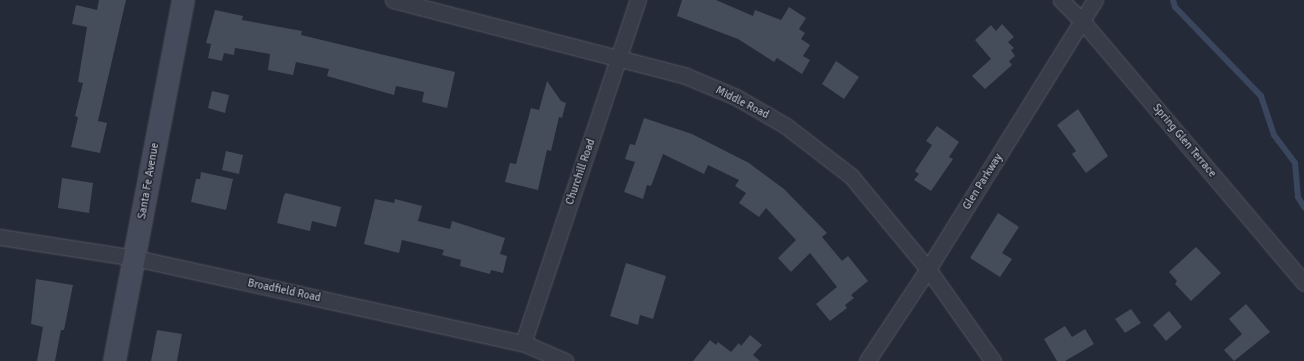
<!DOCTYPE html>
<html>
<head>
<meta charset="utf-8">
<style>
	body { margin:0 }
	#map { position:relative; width:1304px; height:361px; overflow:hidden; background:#242a37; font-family:Signika,sans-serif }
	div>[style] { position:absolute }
	.stream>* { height:6px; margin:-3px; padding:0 3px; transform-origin:3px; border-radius:3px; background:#3a465e }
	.building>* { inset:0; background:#454d5b }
	.roads { filter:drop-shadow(0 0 1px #525762) drop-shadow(0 0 1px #525762) }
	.minor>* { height:15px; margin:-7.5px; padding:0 7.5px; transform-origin:7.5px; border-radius:7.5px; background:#373c48 }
	.secondary>* { height:21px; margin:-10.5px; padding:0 10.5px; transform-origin:10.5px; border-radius:10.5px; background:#454b5a }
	span { translate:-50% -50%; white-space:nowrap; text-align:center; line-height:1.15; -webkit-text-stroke:3px #1c212c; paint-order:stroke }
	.street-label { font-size:11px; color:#b2b7c4 }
</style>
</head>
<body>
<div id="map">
	<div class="stream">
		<i style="left:1173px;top:0;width:7px;rotate:74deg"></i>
		<i style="left:1175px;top:7px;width:124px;rotate:46deg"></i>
		<i style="left:1261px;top:96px;width:41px;rotate:71.6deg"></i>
		<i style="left:1274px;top:135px;width:35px;rotate:53deg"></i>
		<i style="left:1295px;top:163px;width:34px;rotate:85deg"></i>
		<i style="left:1298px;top:197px;width:12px;rotate:59deg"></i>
	</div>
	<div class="building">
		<i style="clip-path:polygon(99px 0,126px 0,98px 121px,107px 123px,100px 153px,71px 147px,78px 117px,75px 116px,83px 83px,78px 82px,87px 27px,72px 24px,76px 5px,97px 10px)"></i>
		<i style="clip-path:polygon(682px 0,716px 0,753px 16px,755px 10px,781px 20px,789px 7px,806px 18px,799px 29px,805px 33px,801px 39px,810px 45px,803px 56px,810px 60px,802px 74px,777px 58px,774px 62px,738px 39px,677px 16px)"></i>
		<i style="clip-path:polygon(215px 10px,243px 16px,242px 20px,302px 31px,301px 35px,455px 72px,447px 108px,422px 102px,424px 92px,396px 86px,394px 95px,327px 76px,329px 69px,296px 62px,293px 75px,268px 70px,270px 54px,235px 48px,234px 55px,224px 53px,222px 61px,208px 58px,211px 44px,206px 43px)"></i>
		<i style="clip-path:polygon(1002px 24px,1014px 37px,1008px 42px,1014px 48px,1011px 50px,1015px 56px,1009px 61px,1012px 65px,985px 89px,972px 76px,991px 59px,975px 40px,991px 25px,996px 31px)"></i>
		<i style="clip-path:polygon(836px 61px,859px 77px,844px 99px,822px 84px)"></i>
		<i style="clip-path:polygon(547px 81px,561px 101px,566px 103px,562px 118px,559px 117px,551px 151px,547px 150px,538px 190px,505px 182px,510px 163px,516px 164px,531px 108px,539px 110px)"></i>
		<i style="clip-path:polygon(212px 91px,229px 95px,225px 113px,208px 108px)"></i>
		<i style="clip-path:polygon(1078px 109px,1108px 156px,1086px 173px,1072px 154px,1076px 151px,1057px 125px)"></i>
		<i style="clip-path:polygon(644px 118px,692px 134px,749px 163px,784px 189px,827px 233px,822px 237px,842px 261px,848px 256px,868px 281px,851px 295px,854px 298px,845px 305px,847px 308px,830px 321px,816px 304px,837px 287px,810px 253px,791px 272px,778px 258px,796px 240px,766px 208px,759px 217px,739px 203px,746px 193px,735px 186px,739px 180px,708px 165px,704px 174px,663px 154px,651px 186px,647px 185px,643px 199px,624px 192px,635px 162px,625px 159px,630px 144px,635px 145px)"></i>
		<i style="clip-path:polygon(937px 126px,959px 142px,949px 157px,953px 159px,931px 191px,914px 180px,919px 174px,915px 171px,932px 145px,926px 141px)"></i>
		<i style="clip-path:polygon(226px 151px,243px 155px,239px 174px,222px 170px)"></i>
		<i style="clip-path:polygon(201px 172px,233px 179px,226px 210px,191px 202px,196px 179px,200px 179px)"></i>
		<i style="clip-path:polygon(62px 178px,93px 183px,89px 213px,58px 208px)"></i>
		<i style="clip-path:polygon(286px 193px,341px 207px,336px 227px,312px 221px,310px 231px,277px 223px,284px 195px)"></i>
		<i style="clip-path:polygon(375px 199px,394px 203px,395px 199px,422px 206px,418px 221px,450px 229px,452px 221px,505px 238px,500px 254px,507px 256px,503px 273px,491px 270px,490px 274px,460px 266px,461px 260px,442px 255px,444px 250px,402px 240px,399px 253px,364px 244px)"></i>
		<i style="clip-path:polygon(998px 213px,1019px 227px,1002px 253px,1012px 259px,1000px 277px,970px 258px)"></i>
		<i style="clip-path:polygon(1196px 247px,1221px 273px,1191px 301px,1175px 284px,1177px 281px,1169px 272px)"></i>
		<i style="clip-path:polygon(626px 263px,666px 276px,653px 319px,640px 315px,638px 325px,610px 316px)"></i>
		<i style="clip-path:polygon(36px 279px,73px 285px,64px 330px,61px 330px,55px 361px,37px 361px,43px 327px,31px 324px)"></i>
		<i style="clip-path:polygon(1246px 304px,1270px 332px,1234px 361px,1224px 350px,1242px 334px,1229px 319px)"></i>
		<i style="clip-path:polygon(1131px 309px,1141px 323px,1125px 333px,1115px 319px)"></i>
		<i style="clip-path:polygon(1169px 311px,1182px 327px,1166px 341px,1153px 325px)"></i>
		<i style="clip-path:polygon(1065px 326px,1072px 337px,1085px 329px,1094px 344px,1065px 361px,1057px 361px,1044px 339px)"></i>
		<i style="clip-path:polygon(157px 330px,182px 334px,177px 361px,151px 361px)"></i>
		<i style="clip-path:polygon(750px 335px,762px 345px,753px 355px,760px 361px,693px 361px,710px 340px,716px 345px,718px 342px,731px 352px,739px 343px,741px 346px)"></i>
	</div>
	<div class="roads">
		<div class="minor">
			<i style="left:393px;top:0;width:303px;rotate:14.5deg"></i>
			<i style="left:686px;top:76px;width:54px;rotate:22.8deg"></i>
			<i style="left:736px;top:97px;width:58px;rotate:30.1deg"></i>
			<i style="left:786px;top:126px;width:82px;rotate:37.6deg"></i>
			<i style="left:851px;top:176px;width:121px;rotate:50.4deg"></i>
			<i style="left:928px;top:269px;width:113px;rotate:54.8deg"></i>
			<i style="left:1061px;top:0;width:31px;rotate:45deg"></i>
			<i style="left:1083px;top:22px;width:342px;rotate:49.7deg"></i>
			<i style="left:0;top:237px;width:137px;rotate:8.8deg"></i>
			<i style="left:135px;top:258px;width:397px;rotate:12.4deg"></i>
			<i style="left:523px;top:343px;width:46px;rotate:23.2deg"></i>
			<i style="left:523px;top:343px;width:362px;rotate:-71.5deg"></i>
			<i style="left:867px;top:361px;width:110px;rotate:-56.5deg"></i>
			<i style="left:928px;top:269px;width:317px;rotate:-58.2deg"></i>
		</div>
		<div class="secondary">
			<i style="left:114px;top:361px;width:368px;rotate:-79.2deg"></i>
		</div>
	</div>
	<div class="street-label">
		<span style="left:742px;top:103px;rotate:27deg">Middle Road</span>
		<span style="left:1184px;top:141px;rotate:50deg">Spring Glen Terrace</span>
		<span style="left:581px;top:172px;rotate:-71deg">Churchill Road</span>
		<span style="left:149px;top:181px;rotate:-80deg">Santa Fe Avenue</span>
		<span style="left:983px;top:182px;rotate:-58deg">Glen Parkway</span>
		<span style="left:284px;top:291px;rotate:12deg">Broadfield Road</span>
	</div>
</div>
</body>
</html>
